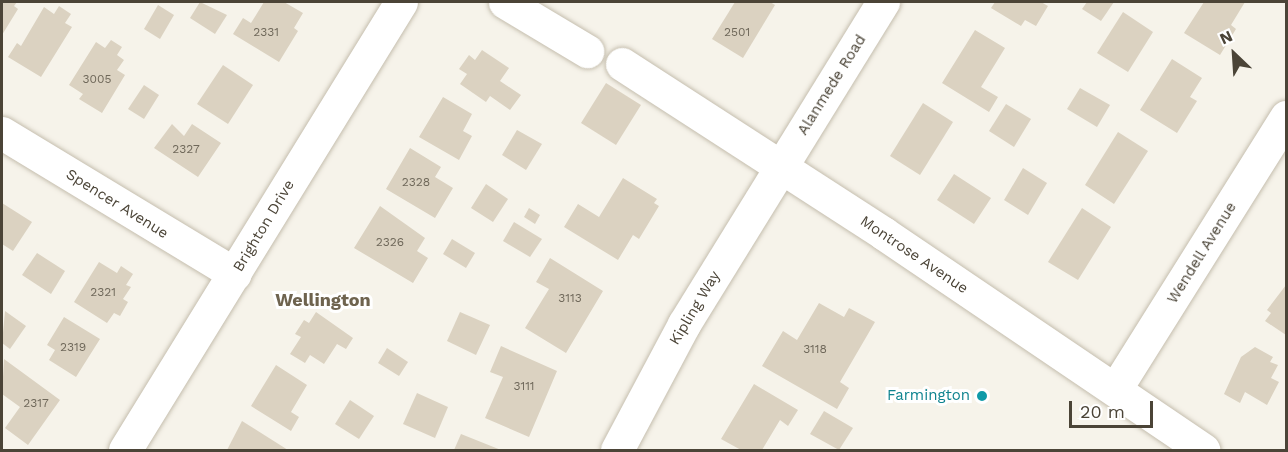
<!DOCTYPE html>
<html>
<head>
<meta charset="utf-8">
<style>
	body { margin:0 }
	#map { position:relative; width:1288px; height:452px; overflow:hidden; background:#f6f3ea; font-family:"Work Sans",sans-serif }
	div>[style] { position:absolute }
	.building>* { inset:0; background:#dbd2c1 }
	.roads { filter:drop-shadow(0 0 2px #c5beae) drop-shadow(0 0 2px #c5beae) }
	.street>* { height:33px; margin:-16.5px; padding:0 16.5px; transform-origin:16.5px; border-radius:16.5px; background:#fff }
	.dots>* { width:16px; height:16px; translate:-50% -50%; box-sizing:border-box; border:3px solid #fff; border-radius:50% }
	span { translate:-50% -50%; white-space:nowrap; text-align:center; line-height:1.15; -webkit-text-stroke:6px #fff; paint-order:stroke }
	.number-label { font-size:12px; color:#6f685a }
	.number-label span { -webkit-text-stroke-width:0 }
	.street-label { font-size:15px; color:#4b4437 }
	.culture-label { font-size:15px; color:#0d838f }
	.right { translate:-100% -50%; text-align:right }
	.quarter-label { font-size:18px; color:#6e634e; font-weight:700 }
	.frame { position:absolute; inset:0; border:3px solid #4b4437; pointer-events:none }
	.north { position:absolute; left:1204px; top:24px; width:60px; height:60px; -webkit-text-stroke:4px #fff; paint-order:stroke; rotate:335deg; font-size:16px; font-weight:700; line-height:24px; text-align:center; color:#4b4437 }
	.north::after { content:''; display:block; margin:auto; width:21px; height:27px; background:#4b4437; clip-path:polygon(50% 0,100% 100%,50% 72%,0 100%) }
	.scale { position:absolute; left:1069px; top:401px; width:84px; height:27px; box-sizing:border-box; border:3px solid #4b4437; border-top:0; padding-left:8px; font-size:18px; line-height:21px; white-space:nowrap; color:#4b4437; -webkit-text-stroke:4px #fff; paint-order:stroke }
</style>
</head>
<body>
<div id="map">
	<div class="building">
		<i style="clip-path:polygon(2px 2px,17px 2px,14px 6px,18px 9px,2px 35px)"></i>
		<i style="clip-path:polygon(200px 2px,227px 15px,215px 34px,190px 18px)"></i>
		<i style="clip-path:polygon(264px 2px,284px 2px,303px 13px,294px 28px,298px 31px,279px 62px,233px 34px,243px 18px,251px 23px)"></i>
		<i style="clip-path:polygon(735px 2px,770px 2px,775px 5px,743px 58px,712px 39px)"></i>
		<i style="clip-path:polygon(995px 2px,1041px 2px,1048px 6px,1036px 26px,1025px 20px,1021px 26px,991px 8px)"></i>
		<i style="clip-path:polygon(1087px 2px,1114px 2px,1101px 21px,1082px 9px)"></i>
		<i style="clip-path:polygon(1204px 2px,1245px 2px,1231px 25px,1236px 29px,1220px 55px,1184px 33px)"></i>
		<i style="clip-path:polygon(158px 5px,174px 15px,160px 39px,144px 29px)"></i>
		<i style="clip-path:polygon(59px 6px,71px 14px,65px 23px,72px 27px,41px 77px,8px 57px,17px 43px,21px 46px,44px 7px,54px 14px)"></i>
		<i style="clip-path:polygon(1123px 12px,1153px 32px,1128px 72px,1097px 53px)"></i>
		<i style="clip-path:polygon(975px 30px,1005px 48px,981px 87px,998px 97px,989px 112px,942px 83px)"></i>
		<i style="clip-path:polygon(111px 40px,122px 47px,117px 55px,124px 60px,117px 70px,125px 75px,102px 113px,79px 99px,83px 94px,69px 85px,96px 42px,105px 48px)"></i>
		<i style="clip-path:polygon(482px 50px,509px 68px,500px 81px,521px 95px,510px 110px,490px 96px,486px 102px,460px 84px,467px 74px,459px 69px,469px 55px,475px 60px)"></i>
		<i style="clip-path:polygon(1172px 59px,1202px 78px,1190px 97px,1197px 101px,1177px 133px,1140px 110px)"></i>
		<i style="clip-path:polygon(223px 65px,253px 85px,228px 124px,197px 104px)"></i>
		<i style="clip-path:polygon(606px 83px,641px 105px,616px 145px,581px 123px)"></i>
		<i style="clip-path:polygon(144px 85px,159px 95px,144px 119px,128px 109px)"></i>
		<i style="clip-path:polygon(1080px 88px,1110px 105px,1097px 127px,1067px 109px)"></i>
		<i style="clip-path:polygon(443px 97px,472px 114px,463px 131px,472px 136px,459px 160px,419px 137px)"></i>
		<i style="clip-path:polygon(923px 103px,953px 122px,920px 175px,890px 156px)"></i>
		<i style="clip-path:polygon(1006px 104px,1031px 119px,1014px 147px,989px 131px)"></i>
		<i style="clip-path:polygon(172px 124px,184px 136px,192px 124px,221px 143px,198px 177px,154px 148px)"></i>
		<i style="clip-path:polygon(517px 130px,542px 144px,526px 170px,502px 155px)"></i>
		<i style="clip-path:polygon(1118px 132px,1148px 151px,1114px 204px,1085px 185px)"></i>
		<i style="clip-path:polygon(410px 148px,441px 167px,435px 177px,453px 188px,435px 218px,386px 189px)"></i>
		<i style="clip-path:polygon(1023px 168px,1047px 183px,1028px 215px,1004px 200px)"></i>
		<i style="clip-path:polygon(954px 174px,991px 198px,974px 224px,937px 200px)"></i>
		<i style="clip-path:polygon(623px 178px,657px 199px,654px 203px,659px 206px,639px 239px,633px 235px,618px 260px,564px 227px,578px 204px,599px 217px)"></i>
		<i style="clip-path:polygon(486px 184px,508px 199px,493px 222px,471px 208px)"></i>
		<i style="clip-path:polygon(2px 203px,32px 222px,13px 251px,2px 244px)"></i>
		<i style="clip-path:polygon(380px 206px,425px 238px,417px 251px,428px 258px,413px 283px,354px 248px)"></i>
		<i style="clip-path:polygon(529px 208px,540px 215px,535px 224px,524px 217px)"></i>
		<i style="clip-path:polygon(1082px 208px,1111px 227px,1078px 280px,1048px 262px)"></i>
		<i style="clip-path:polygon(514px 222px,542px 239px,530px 257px,503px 241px)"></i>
		<i style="clip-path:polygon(452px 239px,475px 253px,466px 268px,443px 254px)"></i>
		<i style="clip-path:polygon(37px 253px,65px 271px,51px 294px,22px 275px)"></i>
		<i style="clip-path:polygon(550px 258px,603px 291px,566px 353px,525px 328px,549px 289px,536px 282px)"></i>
		<i style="clip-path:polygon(99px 262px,117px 273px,121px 266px,133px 274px,126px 285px,131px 287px,123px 299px,128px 302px,120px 316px,114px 313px,107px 323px,74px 302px)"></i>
		<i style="clip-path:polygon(1286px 285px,1286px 335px,1265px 321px,1271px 313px,1267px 310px)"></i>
		<i style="clip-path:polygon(819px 303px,844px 317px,849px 308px,875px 322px,840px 382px,849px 388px,837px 409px,762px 366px,783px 331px,797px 340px)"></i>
		<i style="clip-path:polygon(5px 311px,26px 326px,10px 349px,2px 343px)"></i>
		<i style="clip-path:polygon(316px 312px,353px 338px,346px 349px,337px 344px,324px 364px,310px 355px,305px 363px,290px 354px,301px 337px,295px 334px,304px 320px,309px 323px)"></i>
		<i style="clip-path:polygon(460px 312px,490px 325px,476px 355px,447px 341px)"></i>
		<i style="clip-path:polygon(64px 317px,100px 339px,76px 377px,49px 360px,55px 350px,47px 345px)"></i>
		<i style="clip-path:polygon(501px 346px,557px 371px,529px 437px,485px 418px,503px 377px,490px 372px)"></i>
		<i style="clip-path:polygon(1255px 347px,1273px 357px,1270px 362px,1278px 365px,1271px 378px,1279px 382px,1267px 405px,1245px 392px,1240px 403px,1224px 394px,1241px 357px)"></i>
		<i style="clip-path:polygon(387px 348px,408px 362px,399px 376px,378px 363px)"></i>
		<i style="clip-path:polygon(4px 359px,60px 400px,28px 445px,5px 428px,20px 407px,2px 394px)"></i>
		<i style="clip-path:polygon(276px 365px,307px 385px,291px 412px,299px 417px,291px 431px,251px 406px)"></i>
		<i style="clip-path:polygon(754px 384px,798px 410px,788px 426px,780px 420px,762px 450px,741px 450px,721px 439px)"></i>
		<i style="clip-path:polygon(417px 393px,448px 407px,435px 438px,403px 424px)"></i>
		<i style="clip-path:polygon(350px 400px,374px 416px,359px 439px,335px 424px)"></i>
		<i style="clip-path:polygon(824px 411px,853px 428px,839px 450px,810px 434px)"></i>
		<i style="clip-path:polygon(242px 421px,288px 450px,227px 450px)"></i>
		<i style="clip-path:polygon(461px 434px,501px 450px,454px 450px)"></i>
	</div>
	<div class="roads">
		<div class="street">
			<i style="left:505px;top:2px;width:96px;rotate:30.9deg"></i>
			<i style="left:622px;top:64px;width:311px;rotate:32.9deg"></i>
			<i style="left:883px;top:233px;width:387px;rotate:34.1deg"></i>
			<i style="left:2px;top:133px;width:272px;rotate:31.2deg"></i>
			<i style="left:1116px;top:388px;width:320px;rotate:-57.9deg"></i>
			<i style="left:125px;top:450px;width:526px;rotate:-58.36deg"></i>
			<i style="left:617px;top:450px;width:143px;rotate:-62deg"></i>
			<i style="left:684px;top:324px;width:379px;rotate:-58.3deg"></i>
		</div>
	</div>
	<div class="dots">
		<i style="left:982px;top:396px;background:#0f9aa8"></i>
	</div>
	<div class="number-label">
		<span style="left:266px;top:33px">2331</span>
		<span style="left:737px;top:33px">2501</span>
		<span style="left:97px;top:80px">3005</span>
		<span style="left:186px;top:150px">2327</span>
		<span style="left:416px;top:183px">2328</span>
		<span style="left:390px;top:243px">2326</span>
		<span style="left:103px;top:293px">2321</span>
		<span style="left:570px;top:299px">3113</span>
		<span style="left:73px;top:348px">2319</span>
		<span style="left:815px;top:350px">3118</span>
		<span style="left:524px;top:387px">3111</span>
		<span style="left:36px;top:404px">2317</span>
	</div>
	<div class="street-label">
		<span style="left:832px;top:85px;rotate:-58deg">Alanmede Road</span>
		<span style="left:117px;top:204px;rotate:32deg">Spencer Avenue</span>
		<span style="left:264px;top:226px;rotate:-59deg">Brighton Drive</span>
		<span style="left:1202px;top:253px;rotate:-58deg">Wendell Avenue</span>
		<span style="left:914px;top:255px;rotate:34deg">Montrose Avenue</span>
		<span style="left:695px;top:308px;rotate:-59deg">Kipling Way</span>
	</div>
	<div class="culture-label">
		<span class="right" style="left:970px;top:396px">Farmington</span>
	</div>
	<div class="quarter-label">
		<span style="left:323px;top:300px">Wellington</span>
	</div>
	<div class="frame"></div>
	<div class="north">N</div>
	<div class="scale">20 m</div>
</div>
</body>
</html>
